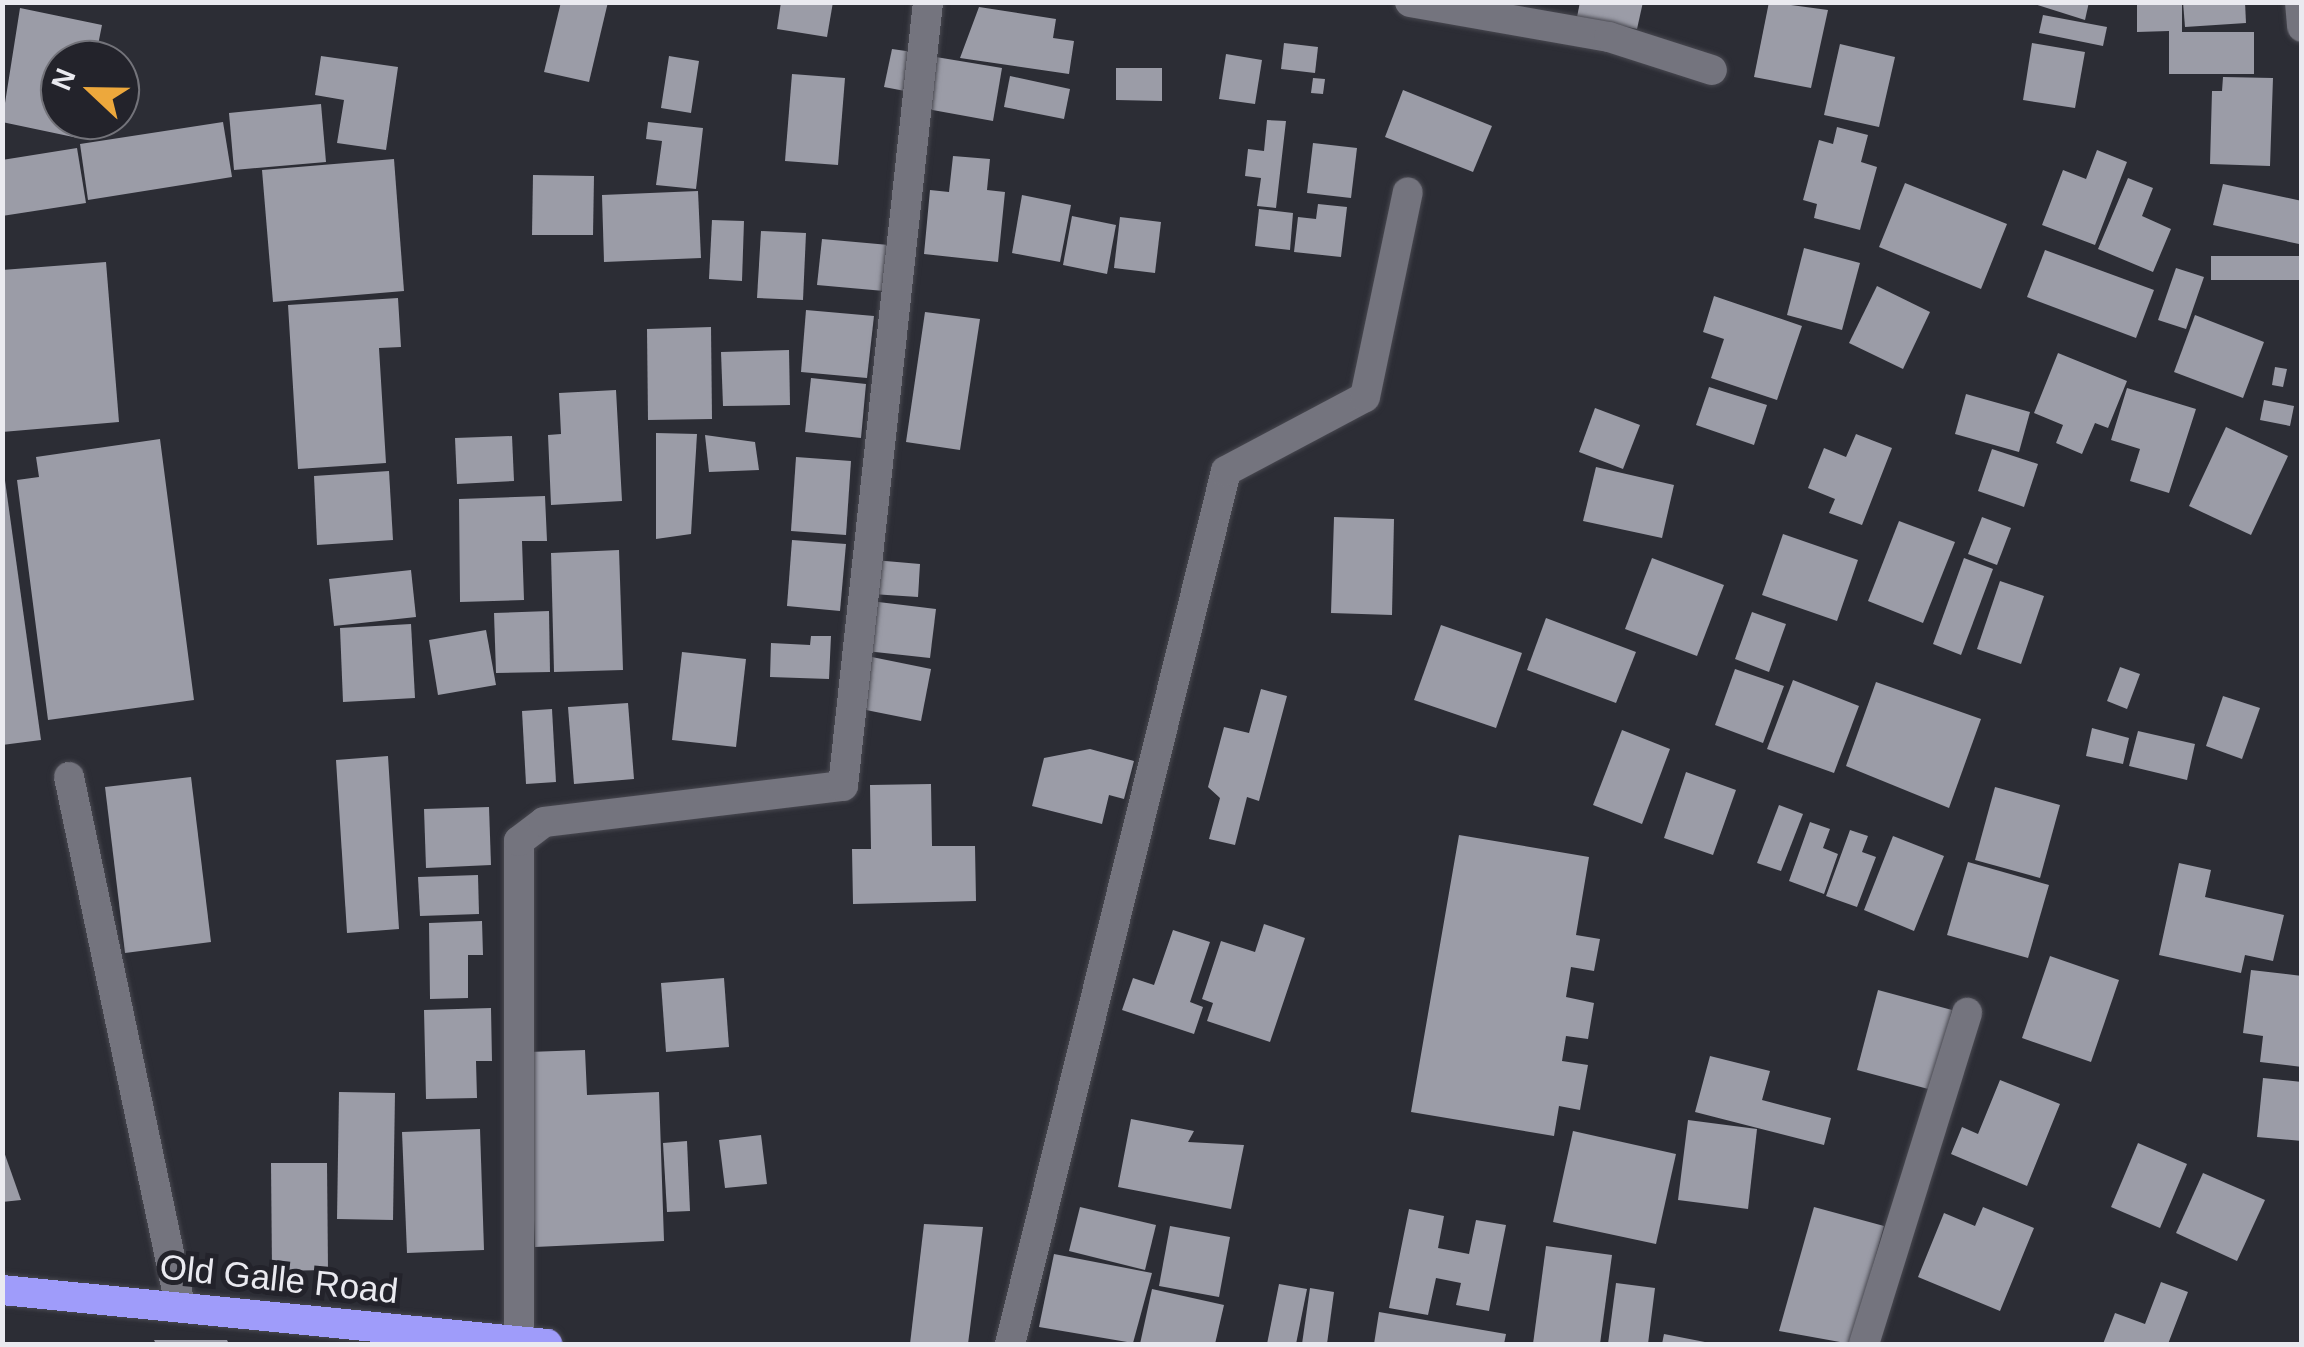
<!DOCTYPE html>
<html>
<head>
<meta charset="utf-8">
<style>
	body { margin:0 }
	#map { position:relative; width:2304px; height:1347px; overflow:hidden; background:#2c2d35; font-family:Helvetica,sans-serif }
	div>[style] { position:absolute }
	.building>* { inset:0; background:#9b9ca7 }
	.roads { filter:drop-shadow(0 0 2px #484850) drop-shadow(0 0 2px #484850) }
	.street>* { height:30px; margin:-15px; padding:0 15px; transform-origin:15px; border-radius:15px; background:#74747e }
	.highway>* { height:30px; margin:-15px; padding:0 15px; transform-origin:15px; border-radius:15px; background:#9f9cfa }
	span { translate:-50% -50%; white-space:nowrap; text-align:center; line-height:1.15; -webkit-text-stroke:10px #23232b; paint-order:stroke }
	.street-label { font-size:35px; color:#eaeaf0 }
	.frame { position:absolute; inset:0; border:5px solid #eaeaf0; pointer-events:none }
	.north { position:absolute; left:40px; top:40px; width:100px; height:100px; box-sizing:border-box; background:#23232b; border:2px solid #73737a; border-radius:50%; rotate:292deg; font-size:28px; font-weight:700; line-height:40px; text-align:center; color:#eaeaf0 }
	.north::after { content:''; display:block; margin:auto; width:35px; height:45px; background:#eda83c; clip-path:polygon(50% 0,100% 100%,50% 72%,0 100%) }
</style>
</head>
<body>
<div id="map">
	<div class="building">
		<i style="clip-path:polygon(561px 2px,608px 2px,589px 82px,544px 72px)"></i>
		<i style="clip-path:polygon(781px 2px,833px 2px,827px 37px,777px 29px)"></i>
		<i style="clip-path:polygon(1580px 2px,1643px 2px,1637px 29px,1577px 17px)"></i>
		<i style="clip-path:polygon(1769px 2px,1828px 10px,1811px 88px,1754px 77px)"></i>
		<i style="clip-path:polygon(2028px 2px,2089px 2px,2085px 20px)"></i>
		<i style="clip-path:polygon(2137px 2px,2182px 2px,2182px 32px,2254px 32px,2254px 74px,2169px 74px,2169px 31px,2137px 32px)"></i>
		<i style="clip-path:polygon(2183px 2px,2245px 2px,2246px 23px,2185px 27px)"></i>
		<i style="clip-path:polygon(979px 7px,1056px 19px,1053px 38px,1074px 41px,1069px 74px,960px 58px)"></i>
		<i style="clip-path:polygon(20px 8px,102px 25px,95px 60px,60px 60px,60px 120px,82px 120px,78px 138px,2px 122px)"></i>
		<i style="clip-path:polygon(2043px 15px,2107px 27px,2103px 46px,2039px 33px)"></i>
		<i style="clip-path:polygon(1284px 43px,1318px 47px,1315px 73px,1281px 69px)"></i>
		<i style="clip-path:polygon(2032px 43px,2085px 52px,2075px 108px,2023px 100px)"></i>
		<i style="clip-path:polygon(1840px 44px,1895px 57px,1879px 127px,1824px 115px)"></i>
		<i style="clip-path:polygon(892px 49px,913px 52px,905px 91px,884px 87px)"></i>
		<i style="clip-path:polygon(1226px 54px,1262px 60px,1255px 104px,1219px 99px)"></i>
		<i style="clip-path:polygon(321px 56px,398px 67px,386px 150px,337px 143px,344px 100px,315px 95px)"></i>
		<i style="clip-path:polygon(669px 56px,699px 61px,691px 113px,661px 108px)"></i>
		<i style="clip-path:polygon(936px 57px,1002px 68px,993px 121px,927px 109px)"></i>
		<i style="clip-path:polygon(1116px 68px,1162px 68px,1162px 101px,1116px 100px)"></i>
		<i style="clip-path:polygon(792px 74px,845px 78px,838px 165px,785px 161px)"></i>
		<i style="clip-path:polygon(1010px 76px,1070px 89px,1064px 119px,1004px 107px)"></i>
		<i style="clip-path:polygon(2223px 77px,2273px 78px,2270px 166px,2210px 164px,2212px 91px,2222px 91px)"></i>
		<i style="clip-path:polygon(1313px 78px,1325px 79px,1323px 94px,1311px 93px)"></i>
		<i style="clip-path:polygon(1403px 90px,1492px 126px,1473px 172px,1385px 137px)"></i>
		<i style="clip-path:polygon(321px 104px,326px 162px,234px 170px,229px 113px)"></i>
		<i style="clip-path:polygon(1267px 120px,1286px 121px,1276px 208px,1257px 206px,1261px 178px,1245px 176px,1248px 149px,1264px 151px)"></i>
		<i style="clip-path:polygon(223px 122px,232px 177px,88px 200px,80px 144px)"></i>
		<i style="clip-path:polygon(648px 122px,703px 128px,696px 189px,656px 185px,662px 141px,646px 139px)"></i>
		<i style="clip-path:polygon(1837px 127px,1868px 135px,1861px 162px,1877px 167px,1860px 230px,1814px 218px,1817px 204px,1803px 200px,1819px 140px,1833px 144px)"></i>
		<i style="clip-path:polygon(1313px 143px,1357px 148px,1351px 198px,1307px 193px)"></i>
		<i style="clip-path:polygon(77px 148px,86px 203px,2px 216px,2px 160px)"></i>
		<i style="clip-path:polygon(2097px 150px,2127px 162px,2095px 245px,2042px 225px,2063px 170px,2086px 179px)"></i>
		<i style="clip-path:polygon(953px 156px,990px 159px,987px 190px,1005px 192px,998px 262px,924px 254px,930px 190px,949px 192px)"></i>
		<i style="clip-path:polygon(394px 159px,404px 291px,273px 302px,262px 170px)"></i>
		<i style="clip-path:polygon(533px 175px,594px 176px,593px 235px,532px 235px)"></i>
		<i style="clip-path:polygon(2128px 178px,2153px 188px,2142px 216px,2171px 229px,2153px 272px,2098px 249px)"></i>
		<i style="clip-path:polygon(1905px 183px,2007px 224px,1981px 289px,1879px 247px)"></i>
		<i style="clip-path:polygon(2223px 184px,2302px 201px,2299px 244px,2213px 225px)"></i>
		<i style="clip-path:polygon(698px 191px,701px 258px,604px 262px,602px 195px)"></i>
		<i style="clip-path:polygon(1022px 195px,1071px 205px,1060px 262px,1012px 253px)"></i>
		<i style="clip-path:polygon(1318px 204px,1347px 207px,1341px 257px,1294px 252px,1298px 217px,1316px 219px)"></i>
		<i style="clip-path:polygon(1259px 209px,1293px 213px,1290px 250px,1255px 246px)"></i>
		<i style="clip-path:polygon(1072px 216px,1116px 225px,1107px 274px,1063px 265px)"></i>
		<i style="clip-path:polygon(1120px 217px,1161px 222px,1155px 273px,1114px 268px)"></i>
		<i style="clip-path:polygon(712px 220px,744px 221px,742px 281px,709px 279px)"></i>
		<i style="clip-path:polygon(761px 231px,806px 233px,803px 300px,757px 298px)"></i>
		<i style="clip-path:polygon(822px 239px,889px 245px,884px 291px,817px 285px)"></i>
		<i style="clip-path:polygon(1804px 248px,1860px 263px,1842px 330px,1787px 315px)"></i>
		<i style="clip-path:polygon(2045px 250px,2154px 290px,2136px 338px,2027px 297px)"></i>
		<i style="clip-path:polygon(2211px 256px,2302px 256px,2302px 280px,2211px 280px)"></i>
		<i style="clip-path:polygon(106px 262px,119px 422px,2px 432px,2px 270px)"></i>
		<i style="clip-path:polygon(2176px 268px,2204px 277px,2186px 329px,2158px 320px)"></i>
		<i style="clip-path:polygon(1877px 286px,1930px 312px,1903px 369px,1849px 343px)"></i>
		<i style="clip-path:polygon(1714px 296px,1802px 326px,1777px 400px,1711px 378px,1724px 339px,1703px 332px)"></i>
		<i style="clip-path:polygon(398px 298px,401px 347px,379px 348px,386px 463px,298px 469px,288px 305px)"></i>
		<i style="clip-path:polygon(806px 310px,874px 316px,867px 378px,801px 372px)"></i>
		<i style="clip-path:polygon(925px 312px,980px 319px,960px 450px,906px 442px)"></i>
		<i style="clip-path:polygon(2195px 315px,2264px 342px,2243px 398px,2174px 372px)"></i>
		<i style="clip-path:polygon(711px 327px,712px 419px,648px 420px,647px 329px)"></i>
		<i style="clip-path:polygon(789px 350px,790px 405px,723px 406px,721px 352px)"></i>
		<i style="clip-path:polygon(2058px 353px,2127px 381px,2108px 428px,2095px 423px,2082px 454px,2056px 443px,2063px 425px,2034px 413px)"></i>
		<i style="clip-path:polygon(2275px 367px,2287px 369px,2283px 387px,2272px 385px)"></i>
		<i style="clip-path:polygon(811px 378px,866px 384px,861px 438px,805px 432px)"></i>
		<i style="clip-path:polygon(1709px 387px,1767px 405px,1754px 445px,1696px 425px)"></i>
		<i style="clip-path:polygon(2127px 388px,2196px 409px,2169px 493px,2130px 481px,2140px 449px,2111px 440px)"></i>
		<i style="clip-path:polygon(616px 390px,622px 501px,551px 505px,548px 435px,561px 434px,559px 393px)"></i>
		<i style="clip-path:polygon(1966px 394px,2030px 412px,2019px 452px,1955px 434px)"></i>
		<i style="clip-path:polygon(2264px 400px,2294px 406px,2290px 426px,2260px 420px)"></i>
		<i style="clip-path:polygon(1595px 408px,1640px 425px,1623px 469px,1579px 452px)"></i>
		<i style="clip-path:polygon(2226px 427px,2288px 456px,2251px 535px,2189px 506px)"></i>
		<i style="clip-path:polygon(656px 433px,697px 434px,691px 534px,656px 539px)"></i>
		<i style="clip-path:polygon(1856px 434px,1892px 448px,1862px 525px,1829px 513px,1835px 499px,1808px 488px,1824px 448px,1846px 457px)"></i>
		<i style="clip-path:polygon(705px 435px,755px 442px,759px 470px,709px 472px)"></i>
		<i style="clip-path:polygon(512px 436px,514px 481px,457px 484px,455px 438px)"></i>
		<i style="clip-path:polygon(160px 439px,194px 700px,48px 720px,17px 480px,39px 477px,36px 457px)"></i>
		<i style="clip-path:polygon(1992px 449px,2038px 464px,2024px 507px,1978px 491px)"></i>
		<i style="clip-path:polygon(796px 457px,851px 461px,846px 535px,791px 531px)"></i>
		<i style="clip-path:polygon(2px 459px,41px 740px,2px 745px)"></i>
		<i style="clip-path:polygon(1596px 467px,1674px 485px,1662px 538px,1583px 521px)"></i>
		<i style="clip-path:polygon(389px 471px,393px 540px,317px 545px,314px 476px)"></i>
		<i style="clip-path:polygon(545px 496px,547px 541px,522px 541px,524px 600px,460px 602px,459px 499px)"></i>
		<i style="clip-path:polygon(1334px 517px,1394px 519px,1392px 615px,1331px 613px)"></i>
		<i style="clip-path:polygon(1982px 517px,2011px 528px,1997px 565px,1968px 554px)"></i>
		<i style="clip-path:polygon(1899px 521px,1955px 542px,1923px 623px,1868px 601px)"></i>
		<i style="clip-path:polygon(1783px 534px,1858px 560px,1837px 621px,1762px 595px)"></i>
		<i style="clip-path:polygon(792px 540px,846px 544px,840px 611px,787px 606px)"></i>
		<i style="clip-path:polygon(619px 550px,623px 670px,554px 672px,551px 553px)"></i>
		<i style="clip-path:polygon(1652px 558px,1724px 585px,1697px 656px,1625px 629px)"></i>
		<i style="clip-path:polygon(1964px 558px,1993px 569px,1961px 655px,1933px 644px)"></i>
		<i style="clip-path:polygon(874px 560px,920px 564px,918px 597px,872px 594px)"></i>
		<i style="clip-path:polygon(411px 570px,416px 617px,334px 626px,329px 579px)"></i>
		<i style="clip-path:polygon(2000px 581px,2044px 596px,2021px 664px,1977px 649px)"></i>
		<i style="clip-path:polygon(862px 600px,936px 609px,930px 658px,866px 651px)"></i>
		<i style="clip-path:polygon(549px 611px,550px 672px,496px 673px,494px 613px)"></i>
		<i style="clip-path:polygon(1752px 612px,1786px 624px,1769px 672px,1735px 659px)"></i>
		<i style="clip-path:polygon(1546px 618px,1636px 652px,1616px 703px,1527px 670px)"></i>
		<i style="clip-path:polygon(411px 624px,415px 698px,343px 702px,340px 628px)"></i>
		<i style="clip-path:polygon(1441px 625px,1522px 653px,1496px 728px,1414px 700px)"></i>
		<i style="clip-path:polygon(486px 630px,496px 685px,438px 695px,429px 640px)"></i>
		<i style="clip-path:polygon(811px 636px,831px 636px,829px 679px,770px 677px,771px 643px,810px 645px)"></i>
		<i style="clip-path:polygon(682px 652px,746px 659px,736px 747px,672px 740px)"></i>
		<i style="clip-path:polygon(867px 656px,931px 669px,921px 721px,856px 708px)"></i>
		<i style="clip-path:polygon(2120px 667px,2140px 674px,2127px 709px,2107px 701px)"></i>
		<i style="clip-path:polygon(1735px 669px,1784px 686px,1763px 743px,1715px 725px)"></i>
		<i style="clip-path:polygon(1793px 680px,1859px 706px,1834px 773px,1767px 749px)"></i>
		<i style="clip-path:polygon(1876px 682px,1981px 719px,1949px 808px,1846px 766px)"></i>
		<i style="clip-path:polygon(1261px 689px,1287px 696px,1259px 801px,1247px 797px,1235px 845px,1209px 839px,1220px 798px,1208px 787px,1224px 727px,1249px 733px)"></i>
		<i style="clip-path:polygon(2223px 696px,2260px 708px,2242px 759px,2206px 746px)"></i>
		<i style="clip-path:polygon(628px 703px,634px 779px,574px 784px,568px 707px)"></i>
		<i style="clip-path:polygon(552px 709px,556px 782px,526px 784px,522px 711px)"></i>
		<i style="clip-path:polygon(2092px 728px,2129px 738px,2123px 764px,2086px 756px)"></i>
		<i style="clip-path:polygon(1622px 730px,1670px 749px,1642px 824px,1593px 805px)"></i>
		<i style="clip-path:polygon(2138px 731px,2195px 744px,2187px 780px,2129px 766px)"></i>
		<i style="clip-path:polygon(1090px 749px,1134px 761px,1124px 799px,1109px 795px,1102px 824px,1032px 806px,1044px 758px)"></i>
		<i style="clip-path:polygon(388px 756px,399px 929px,347px 933px,336px 760px)"></i>
		<i style="clip-path:polygon(1686px 772px,1736px 790px,1713px 855px,1664px 838px)"></i>
		<i style="clip-path:polygon(191px 777px,211px 942px,125px 953px,105px 787px)"></i>
		<i style="clip-path:polygon(931px 784px,932px 846px,975px 846px,976px 901px,853px 904px,852px 849px,871px 849px,870px 785px)"></i>
		<i style="clip-path:polygon(1995px 787px,2060px 805px,2040px 878px,1975px 860px)"></i>
		<i style="clip-path:polygon(1779px 805px,1803px 814px,1781px 871px,1757px 863px)"></i>
		<i style="clip-path:polygon(489px 807px,491px 865px,426px 868px,424px 809px)"></i>
		<i style="clip-path:polygon(1810px 822px,1830px 829px,1823px 848px,1838px 854px,1824px 894px,1789px 881px)"></i>
		<i style="clip-path:polygon(1850px 830px,1868px 836px,1862px 852px,1876px 857px,1857px 907px,1826px 896px)"></i>
		<i style="clip-path:polygon(1459px 835px,1589px 857px,1576px 935px,1600px 939px,1594px 971px,1571px 967px,1566px 997px,1594px 1003px,1588px 1039px,1566px 1036px,1562px 1061px,1588px 1065px,1580px 1110px,1559px 1106px,1554px 1136px,1411px 1112px)"></i>
		<i style="clip-path:polygon(1893px 836px,1944px 856px,1914px 931px,1864px 910px)"></i>
		<i style="clip-path:polygon(1968px 862px,2049px 885px,2028px 958px,1947px 935px)"></i>
		<i style="clip-path:polygon(2179px 863px,2211px 870px,2205px 897px,2284px 915px,2273px 961px,2245px 955px,2241px 973px,2159px 955px)"></i>
		<i style="clip-path:polygon(478px 875px,479px 914px,420px 916px,418px 877px)"></i>
		<i style="clip-path:polygon(482px 921px,483px 955px,468px 955px,468px 998px,430px 999px,429px 923px)"></i>
		<i style="clip-path:polygon(1264px 924px,1305px 938px,1270px 1042px,1207px 1021px,1213px 1003px,1202px 999px,1221px 941px,1255px 952px)"></i>
		<i style="clip-path:polygon(1173px 930px,1210px 942px,1190px 1002px,1203px 1007px,1194px 1034px,1122px 1010px,1133px 978px,1154px 985px)"></i>
		<i style="clip-path:polygon(2050px 956px,2119px 980px,2091px 1062px,2022px 1038px)"></i>
		<i style="clip-path:polygon(2251px 970px,2302px 976px,2302px 1067px,2260px 1062px,2263px 1036px,2243px 1033px)"></i>
		<i style="clip-path:polygon(724px 978px,729px 1047px,666px 1052px,661px 983px)"></i>
		<i style="clip-path:polygon(1878px 990px,1952px 1010px,1932px 1090px,1857px 1070px)"></i>
		<i style="clip-path:polygon(491px 1008px,492px 1061px,476px 1061px,477px 1098px,426px 1099px,424px 1010px)"></i>
		<i style="clip-path:polygon(585px 1050px,587px 1095px,659px 1092px,664px 1241px,535px 1247px,528px 1052px)"></i>
		<i style="clip-path:polygon(1710px 1056px,1770px 1071px,1762px 1100px,1831px 1118px,1824px 1145px,1695px 1112px)"></i>
		<i style="clip-path:polygon(2263px 1078px,2302px 1082px,2302px 1141px,2257px 1137px)"></i>
		<i style="clip-path:polygon(2000px 1080px,2060px 1104px,2027px 1186px,1951px 1154px,1962px 1127px,1978px 1134px)"></i>
		<i style="clip-path:polygon(339px 1092px,395px 1093px,393px 1220px,337px 1219px)"></i>
		<i style="clip-path:polygon(1131px 1119px,1194px 1131px,1188px 1142px,1244px 1145px,1231px 1209px,1118px 1187px)"></i>
		<i style="clip-path:polygon(1688px 1120px,1757px 1129px,1748px 1209px,1678px 1200px)"></i>
		<i style="clip-path:polygon(480px 1129px,484px 1250px,407px 1253px,402px 1132px)"></i>
		<i style="clip-path:polygon(1573px 1131px,1676px 1154px,1656px 1244px,1553px 1222px)"></i>
		<i style="clip-path:polygon(761px 1135px,767px 1184px,725px 1188px,719px 1140px)"></i>
		<i style="clip-path:polygon(687px 1141px,690px 1211px,667px 1212px,663px 1143px)"></i>
		<i style="clip-path:polygon(2138px 1143px,2187px 1164px,2160px 1228px,2111px 1207px)"></i>
		<i style="clip-path:polygon(2px 1149px,3px 1149px,21px 1200px,2px 1202px)"></i>
		<i style="clip-path:polygon(271px 1163px,327px 1163px,328px 1270px,272px 1271px)"></i>
		<i style="clip-path:polygon(2203px 1173px,2265px 1200px,2237px 1261px,2176px 1233px)"></i>
		<i style="clip-path:polygon(1080px 1207px,1156px 1225px,1145px 1270px,1069px 1251px)"></i>
		<i style="clip-path:polygon(1814px 1207px,1884px 1226px,1851px 1344px,1779px 1331px)"></i>
		<i style="clip-path:polygon(1983px 1207px,2034px 1228px,2000px 1311px,1918px 1277px,1944px 1213px,1975px 1226px)"></i>
		<i style="clip-path:polygon(1409px 1209px,1444px 1216px,1438px 1248px,1469px 1254px,1476px 1220px,1506px 1225px,1489px 1311px,1456px 1305px,1461px 1283px,1436px 1278px,1428px 1315px,1389px 1308px)"></i>
		<i style="clip-path:polygon(924px 1224px,983px 1227px,968px 1344px,910px 1344px)"></i>
		<i style="clip-path:polygon(1170px 1226px,1230px 1237px,1219px 1297px,1159px 1286px)"></i>
		<i style="clip-path:polygon(1546px 1246px,1612px 1255px,1600px 1344px,1533px 1344px)"></i>
		<i style="clip-path:polygon(1054px 1254px,1152px 1273px,1133px 1343px,1039px 1327px)"></i>
		<i style="clip-path:polygon(2161px 1282px,2188px 1292px,2168px 1344px,2103px 1344px,2115px 1313px,2145px 1324px)"></i>
		<i style="clip-path:polygon(1616px 1283px,1655px 1288px,1648px 1344px,1608px 1344px)"></i>
		<i style="clip-path:polygon(1279px 1284px,1307px 1289px,1296px 1344px,1267px 1344px)"></i>
		<i style="clip-path:polygon(1310px 1288px,1334px 1292px,1327px 1344px,1302px 1344px)"></i>
		<i style="clip-path:polygon(1152px 1289px,1224px 1305px,1215px 1344px,1140px 1344px)"></i>
		<i style="clip-path:polygon(1379px 1312px,1506px 1334px,1504px 1344px,1374px 1344px)"></i>
		<i style="clip-path:polygon(1664px 1334px,1710px 1343px,1710px 1344px,1662px 1344px)"></i>
		<i style="clip-path:polygon(154px 1340px,227px 1340px,229px 1344px,156px 1344px)"></i>
	</div>
	<div class="roads">
		<div class="street">
			<i style="left:1410px;top:2px;width:202px;rotate:10deg"></i>
			<i style="left:1609px;top:37px;width:108px;rotate:17.8deg"></i>
			<i style="left:2300px;top:2px;width:25px;rotate:85deg"></i>
			<i style="left:69px;top:777px;width:540px;rotate:78.13deg"></i>
			<i style="left:519px;top:1342px;width:501px;rotate:-90deg"></i>
			<i style="left:519px;top:841px;width:31px;rotate:-37deg"></i>
			<i style="left:544px;top:822px;width:301px;rotate:-6.9deg"></i>
			<i style="left:843px;top:786px;width:789px;rotate:-83.81deg"></i>
			<i style="left:1010px;top:1344px;width:899px;rotate:-76.1deg"></i>
			<i style="left:1226px;top:471px;width:157px;rotate:-28deg"></i>
			<i style="left:1365px;top:397px;width:209px;rotate:-78.2deg"></i>
			<i style="left:1864px;top:1344px;width:347px;rotate:-72.7deg"></i>
		</div>
		<div class="highway">
			<i style="left:2px;top:1290px;width:548px;rotate:5.66deg"></i>
		</div>
	</div>
	<div class="street-label">
		<span style="left:279px;top:1279px;rotate:6deg">Old Galle Road</span>
	</div>
	<div class="frame"></div>
	<div class="north">N</div>
</div>
</body>
</html>
